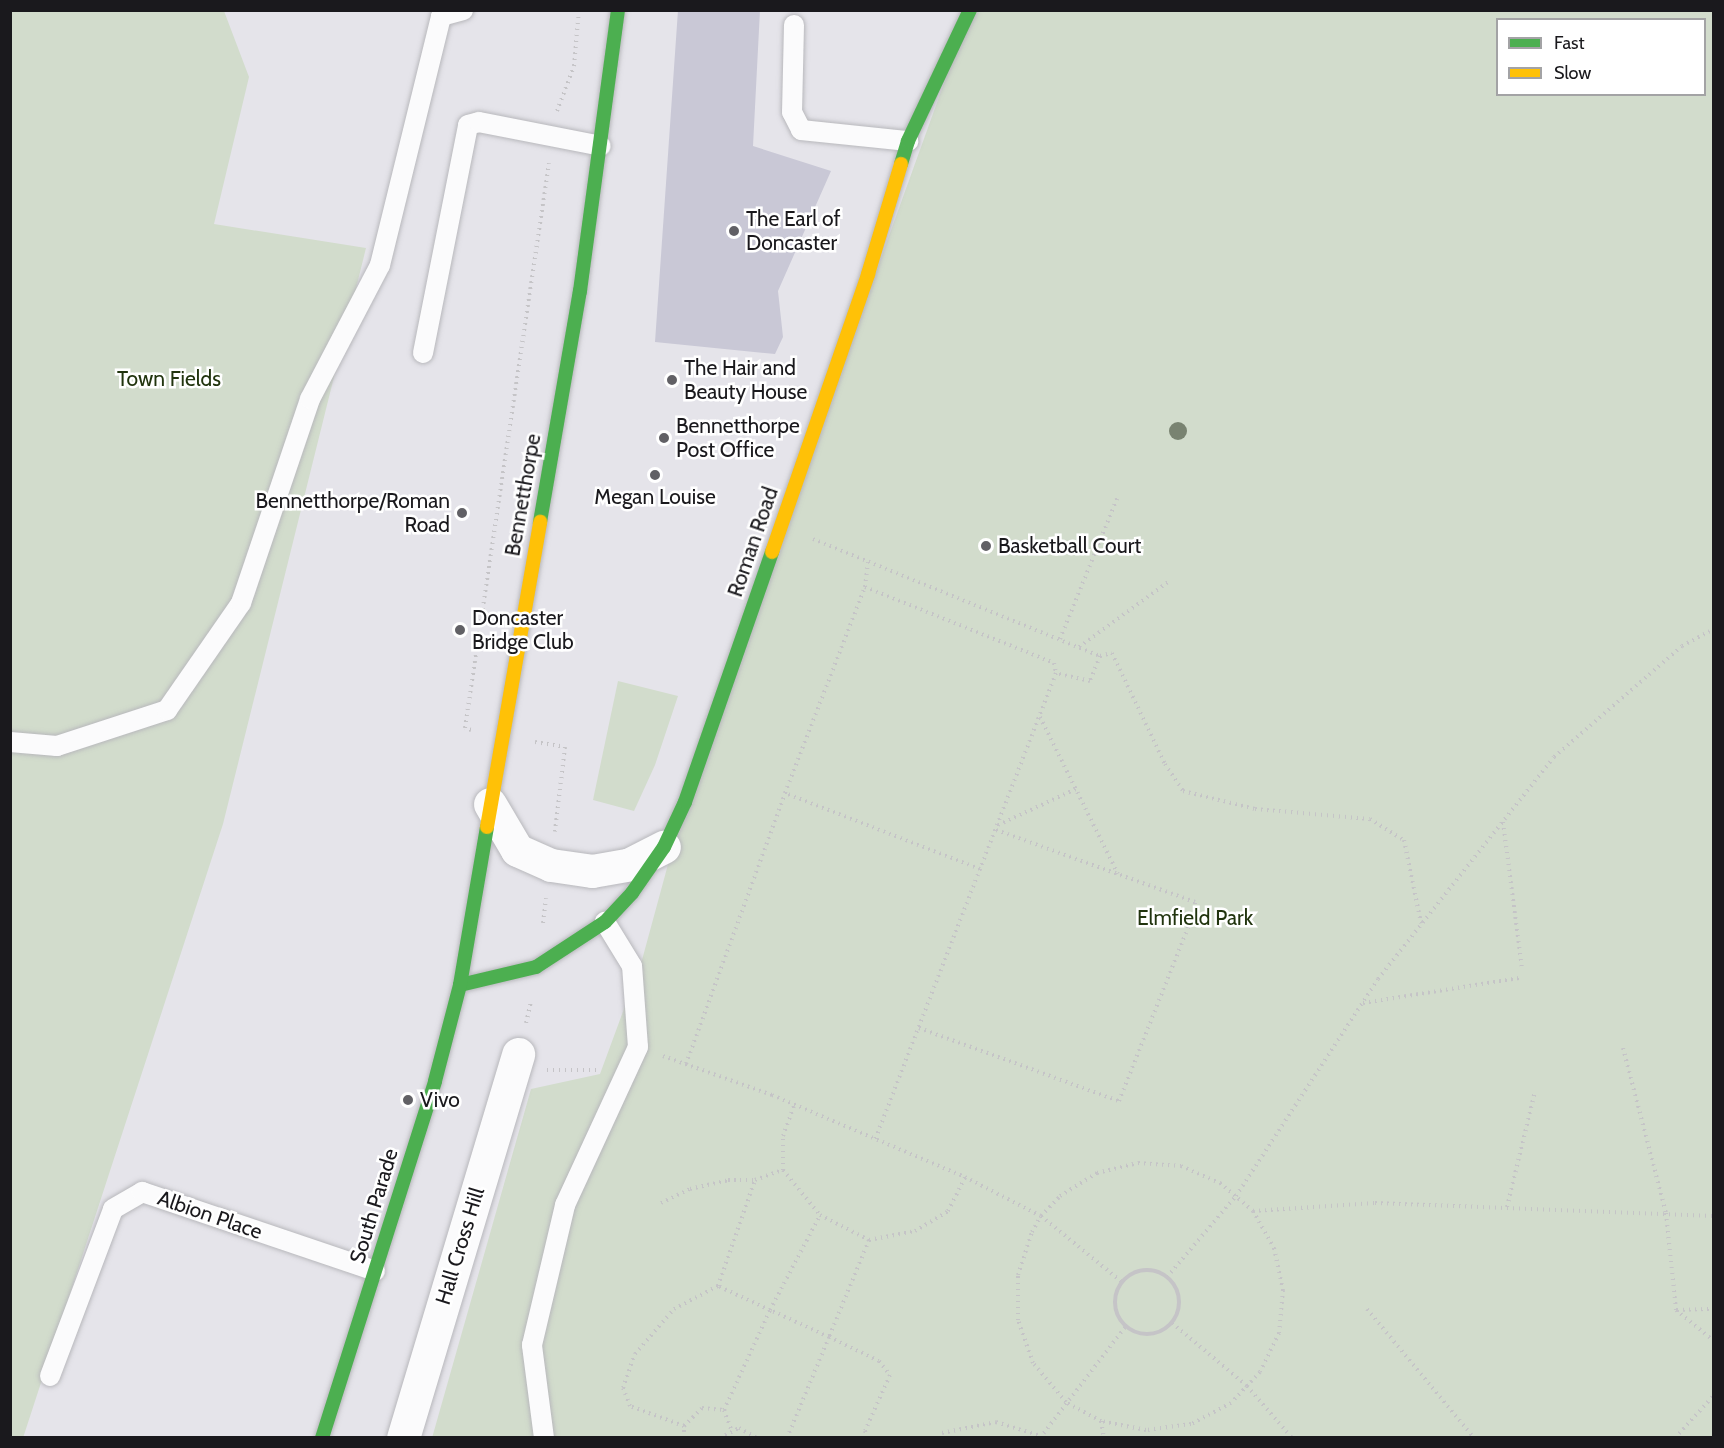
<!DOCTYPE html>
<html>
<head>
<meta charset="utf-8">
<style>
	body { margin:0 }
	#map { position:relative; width:1724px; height:1448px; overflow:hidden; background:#e5e4ea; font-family:Cabin,sans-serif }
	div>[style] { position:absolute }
	.green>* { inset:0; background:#d2dccc }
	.building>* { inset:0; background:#c9c8d6 }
	.path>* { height:4px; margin-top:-2px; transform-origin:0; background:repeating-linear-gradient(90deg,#c5c4c7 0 1.5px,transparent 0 6px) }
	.path>.ring { margin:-2px; padding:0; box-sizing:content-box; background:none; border:4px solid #c5c4c7; border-radius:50% }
	.roads { filter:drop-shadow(0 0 2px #b8b8bc) drop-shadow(0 0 2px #b8b8bc) }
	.lane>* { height:20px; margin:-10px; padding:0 10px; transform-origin:10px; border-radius:10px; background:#fbfbfc }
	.street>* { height:33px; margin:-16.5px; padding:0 16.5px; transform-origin:16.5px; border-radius:16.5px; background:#fbfbfc }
	.fast>* { height:14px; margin:-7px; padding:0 7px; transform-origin:7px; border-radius:7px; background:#4caf50 }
	.slow>* { height:14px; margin:-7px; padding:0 7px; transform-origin:7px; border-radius:7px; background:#ffc107 }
	.trees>* { width:18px; height:18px; margin:-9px; border-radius:50%; background:#798371 }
	.dots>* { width:16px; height:16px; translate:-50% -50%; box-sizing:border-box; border:3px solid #fff; border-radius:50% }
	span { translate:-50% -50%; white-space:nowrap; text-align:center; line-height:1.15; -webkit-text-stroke:5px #fff; paint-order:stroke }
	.poi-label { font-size:21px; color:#1a191d }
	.left { translate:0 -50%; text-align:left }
	.right { translate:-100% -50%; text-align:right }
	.park-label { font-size:21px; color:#21340e }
	.street-label { font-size:21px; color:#1a191d }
	.frame { position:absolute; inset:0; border:12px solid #1a191d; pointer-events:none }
	.legend { position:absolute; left:1496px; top:18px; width:210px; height:78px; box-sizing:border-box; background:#fff; border:2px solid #a3a3a5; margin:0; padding:8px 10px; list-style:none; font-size:18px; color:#1a191d }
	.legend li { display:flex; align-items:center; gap:12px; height:30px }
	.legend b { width:30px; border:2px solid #a3a3a5 }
</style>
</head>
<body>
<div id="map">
	<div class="green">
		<i style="clip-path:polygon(10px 11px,224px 11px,249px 77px,214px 224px,366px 248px,223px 824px,23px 1438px,10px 1437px)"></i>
		<i style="clip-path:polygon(evenodd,970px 11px,1713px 11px,1713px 1437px,432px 1438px,531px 1089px,600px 1074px,642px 960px,685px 802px,970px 11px,1498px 20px,1704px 20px,1704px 94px,1498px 94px,1498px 20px)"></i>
		<i style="clip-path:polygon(618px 681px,678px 696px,655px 765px,634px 811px,593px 800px)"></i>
	</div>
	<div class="building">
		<i style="clip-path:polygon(678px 10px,760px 10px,753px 146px,831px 171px,778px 291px,783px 337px,775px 354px,655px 342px)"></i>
	</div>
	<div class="path">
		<i style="left:557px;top:111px;width:48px;rotate:-69.3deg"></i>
		<i style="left:574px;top:66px;width:56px;rotate:-84.9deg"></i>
		<i style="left:813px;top:539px;width:310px;rotate:22.2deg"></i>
		<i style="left:1100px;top:656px;width:27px;rotate:112deg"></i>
		<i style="left:1090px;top:681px;width:35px;rotate:-167deg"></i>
		<i style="left:1056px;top:673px;width:500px;rotate:111.2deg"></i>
		<i style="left:865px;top:587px;width:25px;rotate:-83deg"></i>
		<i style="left:1060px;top:639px;width:154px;rotate:-67.9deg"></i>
		<i style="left:1079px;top:647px;width:110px;rotate:-36.1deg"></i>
		<i style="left:1100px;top:656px;width:12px;rotate:-14deg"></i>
		<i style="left:1112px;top:653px;width:123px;rotate:64.5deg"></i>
		<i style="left:1165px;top:764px;width:32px;rotate:56deg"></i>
		<i style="left:1183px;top:791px;width:74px;rotate:14deg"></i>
		<i style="left:1255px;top:809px;width:115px;rotate:5deg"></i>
		<i style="left:1370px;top:819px;width:40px;rotate:32deg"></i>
		<i style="left:1404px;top:840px;width:85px;rotate:78.4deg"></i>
		<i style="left:1040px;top:717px;width:175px;rotate:63.6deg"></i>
		<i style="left:471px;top:730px;width:6px;rotate:-162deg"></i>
		<i style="left:465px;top:728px;width:571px;rotate:-81.54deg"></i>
		<i style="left:535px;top:742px;width:30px;rotate:9deg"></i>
		<i style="left:565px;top:747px;width:85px;rotate:96.8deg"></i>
		<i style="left:1503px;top:822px;width:148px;rotate:82.6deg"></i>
		<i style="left:998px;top:825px;width:86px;rotate:-24.8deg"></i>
		<i style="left:980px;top:869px;width:209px;rotate:-158.7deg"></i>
		<i style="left:785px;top:793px;width:221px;rotate:-68.8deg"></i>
		<i style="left:865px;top:587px;width:204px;rotate:21.9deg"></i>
		<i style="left:1054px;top:663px;width:10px;rotate:79deg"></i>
		<i style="left:543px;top:923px;width:25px;rotate:-83deg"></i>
		<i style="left:1363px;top:1003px;width:158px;rotate:-9.1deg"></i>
		<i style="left:526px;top:1023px;width:22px;rotate:-77deg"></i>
		<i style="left:919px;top:1028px;width:213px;rotate:20.1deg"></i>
		<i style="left:1119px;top:1101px;width:206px;rotate:-68.3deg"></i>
		<i style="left:1195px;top:910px;width:8px;rotate:-90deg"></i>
		<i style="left:1195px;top:902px;width:212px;rotate:-160.1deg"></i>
		<i style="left:1623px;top:1048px;width:171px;rotate:75.4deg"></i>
		<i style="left:1666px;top:1213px;width:98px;rotate:84.1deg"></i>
		<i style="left:1676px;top:1310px;width:49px;rotate:39.2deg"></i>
		<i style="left:663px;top:1056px;width:116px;rotate:19.7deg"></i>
		<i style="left:772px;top:1095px;width:210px;rotate:23deg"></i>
		<i style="left:965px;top:1177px;width:85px;rotate:27.2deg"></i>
		<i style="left:1041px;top:1216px;width:104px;rotate:39.2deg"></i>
		<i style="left:686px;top:1064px;width:289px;rotate:-69.9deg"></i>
		<i style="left:547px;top:1070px;width:50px"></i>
		<i style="left:783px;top:1170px;width:58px;rotate:50.6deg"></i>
		<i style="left:661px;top:1203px;width:32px;rotate:-26deg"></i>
		<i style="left:690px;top:1189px;width:39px;rotate:-13deg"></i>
		<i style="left:728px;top:1180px;width:27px"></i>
		<i style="left:755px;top:1180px;width:30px;rotate:-20deg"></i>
		<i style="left:783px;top:1170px;width:34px;rotate:-90deg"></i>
		<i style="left:783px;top:1136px;width:32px;rotate:-70deg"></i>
		<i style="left:1507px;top:1207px;width:119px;rotate:-76.4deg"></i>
		<i style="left:1253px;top:1211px;width:43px;rotate:60.4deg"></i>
		<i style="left:1274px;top:1248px;width:43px;rotate:77.9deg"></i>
		<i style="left:1283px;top:1290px;width:43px;rotate:95.3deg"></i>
		<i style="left:1279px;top:1333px;width:43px;rotate:116deg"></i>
		<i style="left:1260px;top:1372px;width:42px;rotate:133.1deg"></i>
		<i style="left:1231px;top:1403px;width:45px;rotate:152.3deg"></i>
		<i style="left:1191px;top:1424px;width:45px;rotate:172.4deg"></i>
		<i style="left:1146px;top:1430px;width:46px;rotate:-168.7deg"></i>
		<i style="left:1101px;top:1421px;width:40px;rotate:-152deg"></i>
		<i style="left:1066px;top:1402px;width:51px;rotate:-130.2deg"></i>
		<i style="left:1033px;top:1363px;width:46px;rotate:-109.2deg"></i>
		<i style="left:1018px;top:1320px;width:45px;rotate:-90deg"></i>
		<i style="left:1018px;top:1275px;width:45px;rotate:-72deg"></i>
		<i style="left:1032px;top:1232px;width:18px;rotate:-61deg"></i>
		<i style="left:1041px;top:1216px;width:28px;rotate:-46deg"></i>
		<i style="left:1060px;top:1196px;width:44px;rotate:-31.9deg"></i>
		<i style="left:1097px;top:1173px;width:42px;rotate:-13.7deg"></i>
		<i style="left:1138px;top:1163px;width:43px;rotate:4deg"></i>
		<i style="left:1181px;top:1166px;width:43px;rotate:23.6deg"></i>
		<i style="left:1220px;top:1183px;width:43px;rotate:40.3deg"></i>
		<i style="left:1253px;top:1211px;width:122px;rotate:-3.8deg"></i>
		<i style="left:1375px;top:1203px;width:339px;rotate:2.2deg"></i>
		<i style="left:869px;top:1240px;width:47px;rotate:-11.1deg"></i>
		<i style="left:915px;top:1231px;width:39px;rotate:-31deg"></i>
		<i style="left:948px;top:1211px;width:38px;rotate:-63deg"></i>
		<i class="ring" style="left:1115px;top:1270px;width:60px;height:60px"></i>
		<i style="left:1167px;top:1277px;width:106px;rotate:-49.6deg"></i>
		<i style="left:1236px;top:1196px;width:259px;rotate:-56.8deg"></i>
		<i style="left:1378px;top:979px;width:283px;rotate:-51.6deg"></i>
		<i style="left:1554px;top:757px;width:169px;rotate:-40.9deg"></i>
		<i style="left:1682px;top:646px;width:36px;rotate:-28deg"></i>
		<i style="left:1367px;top:1309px;width:168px;rotate:50.3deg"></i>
		<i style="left:1677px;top:1310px;width:37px;rotate:-2deg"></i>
		<i style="left:1172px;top:1323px;width:98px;rotate:40deg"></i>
		<i style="left:1247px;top:1386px;width:69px;rotate:49.1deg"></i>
		<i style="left:724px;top:1410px;width:20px;rotate:70deg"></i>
		<i style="left:1101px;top:1421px;width:17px;rotate:80deg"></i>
		<i style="left:684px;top:1426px;width:58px;rotate:-159.7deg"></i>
		<i style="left:630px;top:1406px;width:19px;rotate:-111deg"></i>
		<i style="left:623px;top:1388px;width:36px;rotate:-71deg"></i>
		<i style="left:635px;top:1354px;width:60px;rotate:-49.1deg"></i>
		<i style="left:674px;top:1309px;width:50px;rotate:-27.6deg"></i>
		<i style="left:684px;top:1438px;width:12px;rotate:-90deg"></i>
		<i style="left:684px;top:1426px;width:25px;rotate:-45deg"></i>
		<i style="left:702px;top:1408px;width:22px;rotate:5deg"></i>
		<i style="left:724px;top:1410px;width:110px;rotate:-65.3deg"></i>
		<i style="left:770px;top:1310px;width:107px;rotate:-62.2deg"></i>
		<i style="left:820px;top:1215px;width:55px;rotate:27deg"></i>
		<i style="left:869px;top:1240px;width:105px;rotate:112.4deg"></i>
		<i style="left:829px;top:1337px;width:65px;rotate:-155.4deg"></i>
		<i style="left:770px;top:1310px;width:57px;rotate:-155.2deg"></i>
		<i style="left:718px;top:1286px;width:112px;rotate:-70.8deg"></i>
		<i style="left:720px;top:1438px;width:21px;rotate:-28deg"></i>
		<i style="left:739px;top:1428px;width:21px;rotate:29deg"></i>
		<i style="left:787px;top:1438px;width:109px;rotate:-67.4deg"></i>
		<i style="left:829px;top:1337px;width:55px;rotate:25.6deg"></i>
		<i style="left:879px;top:1361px;width:18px;rotate:52deg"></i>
		<i style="left:890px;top:1375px;width:61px;rotate:114.1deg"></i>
		<i style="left:865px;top:1431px;width:7px;rotate:74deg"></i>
		<i style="left:938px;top:1438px;width:6px;rotate:-51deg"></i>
		<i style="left:942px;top:1433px;width:55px;rotate:-11.5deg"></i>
		<i style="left:996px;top:1422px;width:47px;rotate:17.3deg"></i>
		<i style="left:1040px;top:1438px;width:141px;rotate:-52.5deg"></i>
		<i style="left:1675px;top:1438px;width:58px;rotate:-47.8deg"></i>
	</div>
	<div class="roads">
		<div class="lane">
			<i style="left:794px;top:25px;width:87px;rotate:91.3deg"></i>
			<i style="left:792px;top:112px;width:20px;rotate:63deg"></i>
			<i style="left:801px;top:130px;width:108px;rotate:5.9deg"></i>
			<i style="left:423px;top:353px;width:232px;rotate:-78.8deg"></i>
			<i style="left:468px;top:125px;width:11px;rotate:-15deg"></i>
			<i style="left:479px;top:122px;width:124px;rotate:11.1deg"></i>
			<i style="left:10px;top:742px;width:47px;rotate:4.9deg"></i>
			<i style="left:57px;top:746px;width:116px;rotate:-18.1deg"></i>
			<i style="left:167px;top:710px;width:130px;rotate:-55.3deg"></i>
			<i style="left:241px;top:603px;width:215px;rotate:-71.3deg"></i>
			<i style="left:310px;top:399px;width:151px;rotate:-62.4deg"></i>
			<i style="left:380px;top:265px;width:256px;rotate:-76.2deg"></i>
			<i style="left:441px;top:16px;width:23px;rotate:-15deg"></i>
			<i style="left:50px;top:1376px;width:178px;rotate:-69.3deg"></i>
			<i style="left:113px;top:1209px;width:34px;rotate:-30deg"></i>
			<i style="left:142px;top:1192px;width:246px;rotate:18.7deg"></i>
			<i style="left:544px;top:1438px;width:94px;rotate:-97.4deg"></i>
			<i style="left:532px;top:1345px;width:144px;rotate:-76.7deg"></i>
			<i style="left:565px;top:1205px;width:174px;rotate:-65.2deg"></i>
			<i style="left:638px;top:1047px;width:81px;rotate:-94.2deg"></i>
			<i style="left:632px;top:966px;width:52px;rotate:-121.5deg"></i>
		</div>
		<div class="street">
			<i style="left:490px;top:804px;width:53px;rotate:59.6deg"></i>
			<i style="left:517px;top:850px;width:37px;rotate:24deg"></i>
			<i style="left:551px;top:865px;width:41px;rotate:8.3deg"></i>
			<i style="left:592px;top:871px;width:39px;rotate:-10deg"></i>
			<i style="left:630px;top:864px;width:38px;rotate:-27deg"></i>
			<i style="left:403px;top:1438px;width:401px;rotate:-73.3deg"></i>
		</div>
		<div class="fast">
			<i style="left:901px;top:164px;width:24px;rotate:-73deg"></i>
			<i style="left:908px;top:141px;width:145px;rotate:-64.7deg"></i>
			<i style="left:540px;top:522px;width:234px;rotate:-80.2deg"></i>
			<i style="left:580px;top:291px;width:284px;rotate:-82.3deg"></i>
			<i style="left:460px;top:985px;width:78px;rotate:-13.3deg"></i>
			<i style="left:536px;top:967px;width:82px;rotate:-33.1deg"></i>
			<i style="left:605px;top:922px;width:40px;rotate:-47deg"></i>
			<i style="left:632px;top:893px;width:56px;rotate:-55.2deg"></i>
			<i style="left:664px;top:847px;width:50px;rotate:-65deg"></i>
			<i style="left:685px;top:802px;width:265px;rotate:-70.8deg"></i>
			<i style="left:322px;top:1438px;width:374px;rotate:-72.4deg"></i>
			<i style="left:435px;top:1081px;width:99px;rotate:-75.4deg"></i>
			<i style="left:460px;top:985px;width:160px;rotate:-80.3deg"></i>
		</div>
		<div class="slow">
			<i style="left:772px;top:552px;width:294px;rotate:-70.9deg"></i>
			<i style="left:868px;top:274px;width:115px;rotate:-73.3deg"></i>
			<i style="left:487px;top:827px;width:310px;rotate:-80.1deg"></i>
		</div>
	</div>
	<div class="trees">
		<i style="left:1178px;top:431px"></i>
	</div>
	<div class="dots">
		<i style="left:734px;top:231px;background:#616065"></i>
		<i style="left:672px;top:380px;background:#616065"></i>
		<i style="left:664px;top:438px;background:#616065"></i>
		<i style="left:655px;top:475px;background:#616065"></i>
		<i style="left:462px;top:513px;background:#616065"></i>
		<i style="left:986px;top:546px;background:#616065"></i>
		<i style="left:460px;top:630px;background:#616065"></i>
		<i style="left:408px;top:1100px;background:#616065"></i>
	</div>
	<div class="poi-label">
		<span class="left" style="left:746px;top:231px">The Earl of<br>Doncaster</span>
		<span class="left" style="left:684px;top:380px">The Hair and<br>Beauty House</span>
		<span class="left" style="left:676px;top:438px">Bennetthorpe<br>Post Office</span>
		<span style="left:655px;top:497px">Megan Louise</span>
		<span class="right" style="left:450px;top:513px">Bennetthorpe/Roman<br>Road</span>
		<span class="left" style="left:998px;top:546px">Basketball Court</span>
		<span class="left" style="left:472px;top:630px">Doncaster<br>Bridge Club</span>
		<span class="left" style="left:420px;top:1100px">Vivo</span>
	</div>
	<div class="park-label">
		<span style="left:169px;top:379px">Town Fields</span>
		<span style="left:1195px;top:918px">Elmfield Park</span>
	</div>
	<div class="street-label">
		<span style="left:523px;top:495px;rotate:-80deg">Bennetthorpe</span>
		<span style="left:753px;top:542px;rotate:-71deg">Roman Road</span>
		<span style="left:374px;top:1206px;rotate:-73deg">South Parade</span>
		<span style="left:210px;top:1215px;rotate:19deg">Albion Place</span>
		<span style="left:460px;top:1246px;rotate:-73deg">Hall Cross Hill</span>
	</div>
	<div class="frame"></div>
	<ul class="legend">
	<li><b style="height:8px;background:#4caf50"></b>Fast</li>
	<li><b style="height:8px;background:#ffc107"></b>Slow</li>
	</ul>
</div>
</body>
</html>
